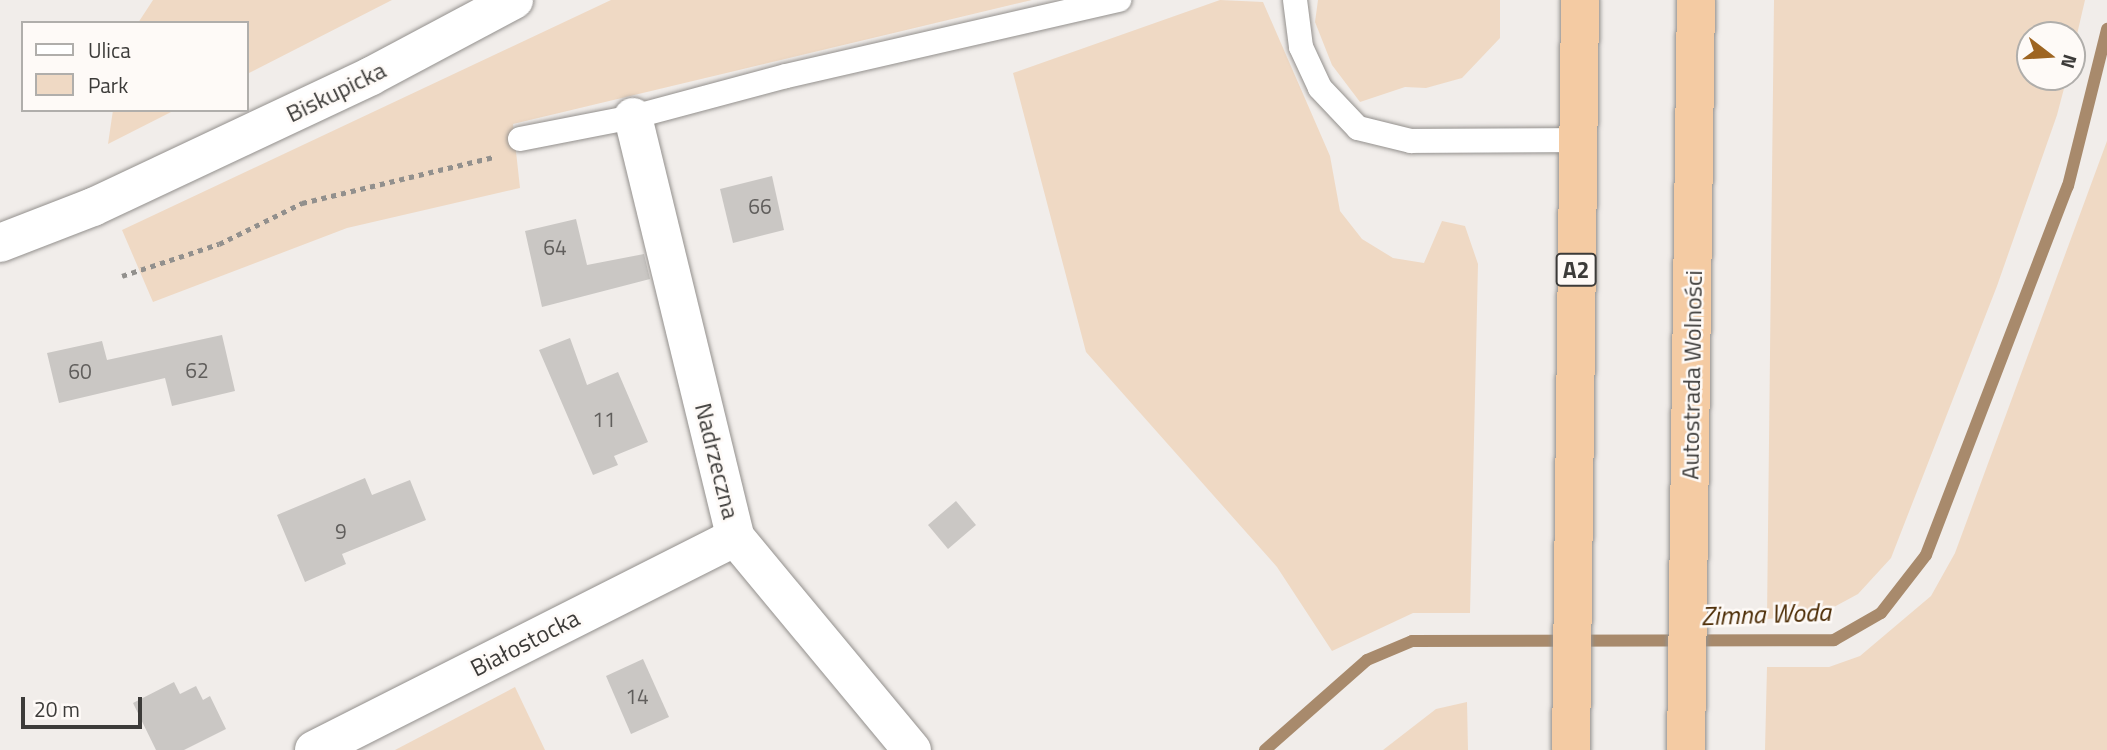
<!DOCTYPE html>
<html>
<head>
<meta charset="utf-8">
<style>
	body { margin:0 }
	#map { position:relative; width:2107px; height:750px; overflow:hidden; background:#f1edea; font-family:"Titillium Web",sans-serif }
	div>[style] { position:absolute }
	.green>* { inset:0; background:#efd9c4 }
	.stream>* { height:12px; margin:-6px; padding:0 6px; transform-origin:6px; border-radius:6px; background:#a88a6c }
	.building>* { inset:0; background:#cac7c4 }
	.path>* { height:4.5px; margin-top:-2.25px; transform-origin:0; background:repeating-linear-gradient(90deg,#92908d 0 5px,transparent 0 10px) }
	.roads { filter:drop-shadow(0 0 2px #93908d) drop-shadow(0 0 2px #93908d) }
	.lane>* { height:24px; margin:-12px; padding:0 12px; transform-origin:12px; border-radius:12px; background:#fff }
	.street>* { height:38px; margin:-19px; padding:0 19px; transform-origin:19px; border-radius:19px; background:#fff }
	.secondary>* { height:38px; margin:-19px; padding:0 19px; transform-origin:19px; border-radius:19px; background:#fff }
	.highway>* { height:38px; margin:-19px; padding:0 19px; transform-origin:19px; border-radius:19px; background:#f4cba3 }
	span { translate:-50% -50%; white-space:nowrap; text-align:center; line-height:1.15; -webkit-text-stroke:5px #fefaf7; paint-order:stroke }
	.number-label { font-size:21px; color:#605e5c }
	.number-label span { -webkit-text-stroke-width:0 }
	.shield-label span { padding:2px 5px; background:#fefaf7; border:2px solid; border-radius:5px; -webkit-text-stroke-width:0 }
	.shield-label { font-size:23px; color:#3c3b39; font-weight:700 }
	.street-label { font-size:24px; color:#3c3b39 }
	.water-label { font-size:26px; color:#4d2d06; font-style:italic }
	.legend { position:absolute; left:21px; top:21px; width:228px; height:91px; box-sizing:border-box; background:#fefaf7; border:2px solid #b0aeab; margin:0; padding:9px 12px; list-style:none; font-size:21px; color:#3c3b39 }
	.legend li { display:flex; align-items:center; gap:14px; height:35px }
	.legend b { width:35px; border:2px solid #b0aeab }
	.north { position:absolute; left:2016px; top:21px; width:70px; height:70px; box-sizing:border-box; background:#fefaf7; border:2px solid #b0aeab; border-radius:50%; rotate:107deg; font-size:19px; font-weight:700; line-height:28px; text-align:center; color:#3c3b39 }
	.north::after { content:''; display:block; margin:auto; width:24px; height:32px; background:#9e6522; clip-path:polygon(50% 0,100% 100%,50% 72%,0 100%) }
	.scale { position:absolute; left:21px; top:697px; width:121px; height:32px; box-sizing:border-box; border:4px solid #3c3b39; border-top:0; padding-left:9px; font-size:21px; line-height:24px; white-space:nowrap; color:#3c3b39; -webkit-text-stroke:5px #fefaf7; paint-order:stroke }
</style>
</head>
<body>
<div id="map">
	<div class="green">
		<i style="clip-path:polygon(153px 0,392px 0,247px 74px,247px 23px,138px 23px)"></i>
		<i style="clip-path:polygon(611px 0,1032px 0,513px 124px,520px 188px,347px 228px,153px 302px,122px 230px)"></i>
		<i style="clip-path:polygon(1220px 0,1263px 2px,1330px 156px,1340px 211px,1362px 239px,1393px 258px,1424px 263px,1442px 221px,1465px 226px,1478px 264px,1470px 613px,1413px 613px,1332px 651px,1277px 567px,1086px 352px,1013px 73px)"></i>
		<i style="clip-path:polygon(1318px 0,1500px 0,1500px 38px,1462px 78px,1426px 88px,1405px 87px,1360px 102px,1332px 65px,1315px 22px)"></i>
		<i style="clip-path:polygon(1774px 0,2085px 0,2072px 56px,2072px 35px,2030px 35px,2030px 77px,2067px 77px,2057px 115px,1997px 286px,1891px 558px,1858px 594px,1821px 614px,1767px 619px)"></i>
		<i style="clip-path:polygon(113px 110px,175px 110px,108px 144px)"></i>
		<i style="clip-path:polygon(2107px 141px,2107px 750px,1765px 750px,1767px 667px,1829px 667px,1860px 656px,1931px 596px,1955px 553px)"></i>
		<i style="clip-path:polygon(515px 687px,545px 750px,395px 750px)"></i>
		<i style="clip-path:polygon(1467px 702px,1468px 750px,1383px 750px,1436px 709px)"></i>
	</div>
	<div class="stream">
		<i style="left:1265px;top:750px;width:136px;rotate:-41.4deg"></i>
		<i style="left:1367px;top:660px;width:49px;rotate:-22.9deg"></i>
		<i style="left:1412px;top:641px;width:422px;rotate:-0.1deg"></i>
		<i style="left:1834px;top:640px;width:54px;rotate:-29.9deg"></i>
		<i style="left:1881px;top:613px;width:73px;rotate:-52.2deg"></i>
		<i style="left:1926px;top:555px;width:395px;rotate:-69deg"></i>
		<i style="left:2068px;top:186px;width:162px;rotate:-76deg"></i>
	</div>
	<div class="building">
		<i style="clip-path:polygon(772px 176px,784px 230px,733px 243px,720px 189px)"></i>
		<i style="clip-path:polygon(576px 219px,587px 265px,644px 254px,650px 279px,542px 307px,525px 231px)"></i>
		<i style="clip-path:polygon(222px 335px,235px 391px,172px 406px,165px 378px,59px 403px,47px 353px,102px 341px,107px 360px)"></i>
		<i style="clip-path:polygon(570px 338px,587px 385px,618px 372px,648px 442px,614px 456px,618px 465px,593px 475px,539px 350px)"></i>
		<i style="clip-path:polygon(365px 478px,372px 495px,410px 480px,426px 520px,342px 554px,346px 564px,305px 582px,277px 515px)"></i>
		<i style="clip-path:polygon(956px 501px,976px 525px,948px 549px,928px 525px)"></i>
		<i style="clip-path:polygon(643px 659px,669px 717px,631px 734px,606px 676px)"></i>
		<i style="clip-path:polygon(174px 682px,180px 694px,196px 686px,203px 700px,210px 696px,226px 729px,184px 750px,156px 750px,133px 703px)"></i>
	</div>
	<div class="path">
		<i style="left:122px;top:276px;width:102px;rotate:-18.3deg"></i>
		<i style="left:219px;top:244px;width:93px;rotate:-26.3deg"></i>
		<i style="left:302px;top:203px;width:197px;rotate:-13.5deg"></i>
	</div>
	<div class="roads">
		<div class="lane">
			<i style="left:1295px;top:0;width:47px;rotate:82.7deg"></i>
			<i style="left:1301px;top:47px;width:45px;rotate:65.1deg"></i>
			<i style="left:1320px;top:88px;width:55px;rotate:46.5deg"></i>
			<i style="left:1358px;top:128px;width:55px;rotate:13.8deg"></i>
			<i style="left:1411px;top:141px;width:167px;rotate:-0.3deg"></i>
			<i style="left:520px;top:139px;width:115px;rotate:-11deg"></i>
			<i style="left:633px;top:117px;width:158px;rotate:-15deg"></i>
			<i style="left:786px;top:76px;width:342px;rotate:-12.9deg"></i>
		</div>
		<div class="street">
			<i style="left:633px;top:117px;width:432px;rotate:76.3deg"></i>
			<i style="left:735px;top:537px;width:277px;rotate:50.3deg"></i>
			<i style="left:314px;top:750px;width:472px;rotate:-26.8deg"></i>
		</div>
		<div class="secondary">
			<i style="left:0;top:243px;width:100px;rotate:-21.2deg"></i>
			<i style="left:93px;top:207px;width:307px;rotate:-25.2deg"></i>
			<i style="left:371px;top:76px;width:162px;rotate:-28deg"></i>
		</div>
		<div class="highway">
			<i style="left:1571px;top:750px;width:750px;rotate:-89.31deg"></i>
			<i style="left:1686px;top:750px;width:750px;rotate:-89.24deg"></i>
		</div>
	</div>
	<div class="number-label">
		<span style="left:760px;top:206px">66</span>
		<span style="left:555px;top:247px">64</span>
		<span style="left:197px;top:370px">62</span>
		<span style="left:80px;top:371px">60</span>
		<span style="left:604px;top:419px">11</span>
		<span style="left:341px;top:531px">9</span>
		<span style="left:637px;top:696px">14</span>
	</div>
	<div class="shield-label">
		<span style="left:1576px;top:270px">A2</span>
	</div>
	<div class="street-label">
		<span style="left:336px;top:92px;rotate:-26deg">Biskupicka</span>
		<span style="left:1692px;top:375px;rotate:-89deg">Autostrada Wolności</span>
		<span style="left:717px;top:461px;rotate:76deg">Nadrzeczna</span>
		<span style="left:525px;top:643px;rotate:-27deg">Białostocka</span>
	</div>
	<div class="water-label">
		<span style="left:1766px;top:614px;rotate:-2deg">Zimna Woda</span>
	</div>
	<ul class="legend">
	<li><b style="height:9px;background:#fff"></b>Ulica</li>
	<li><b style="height:19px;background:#efd9c4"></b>Park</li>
	</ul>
	<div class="north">N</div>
	<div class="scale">20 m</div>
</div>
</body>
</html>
